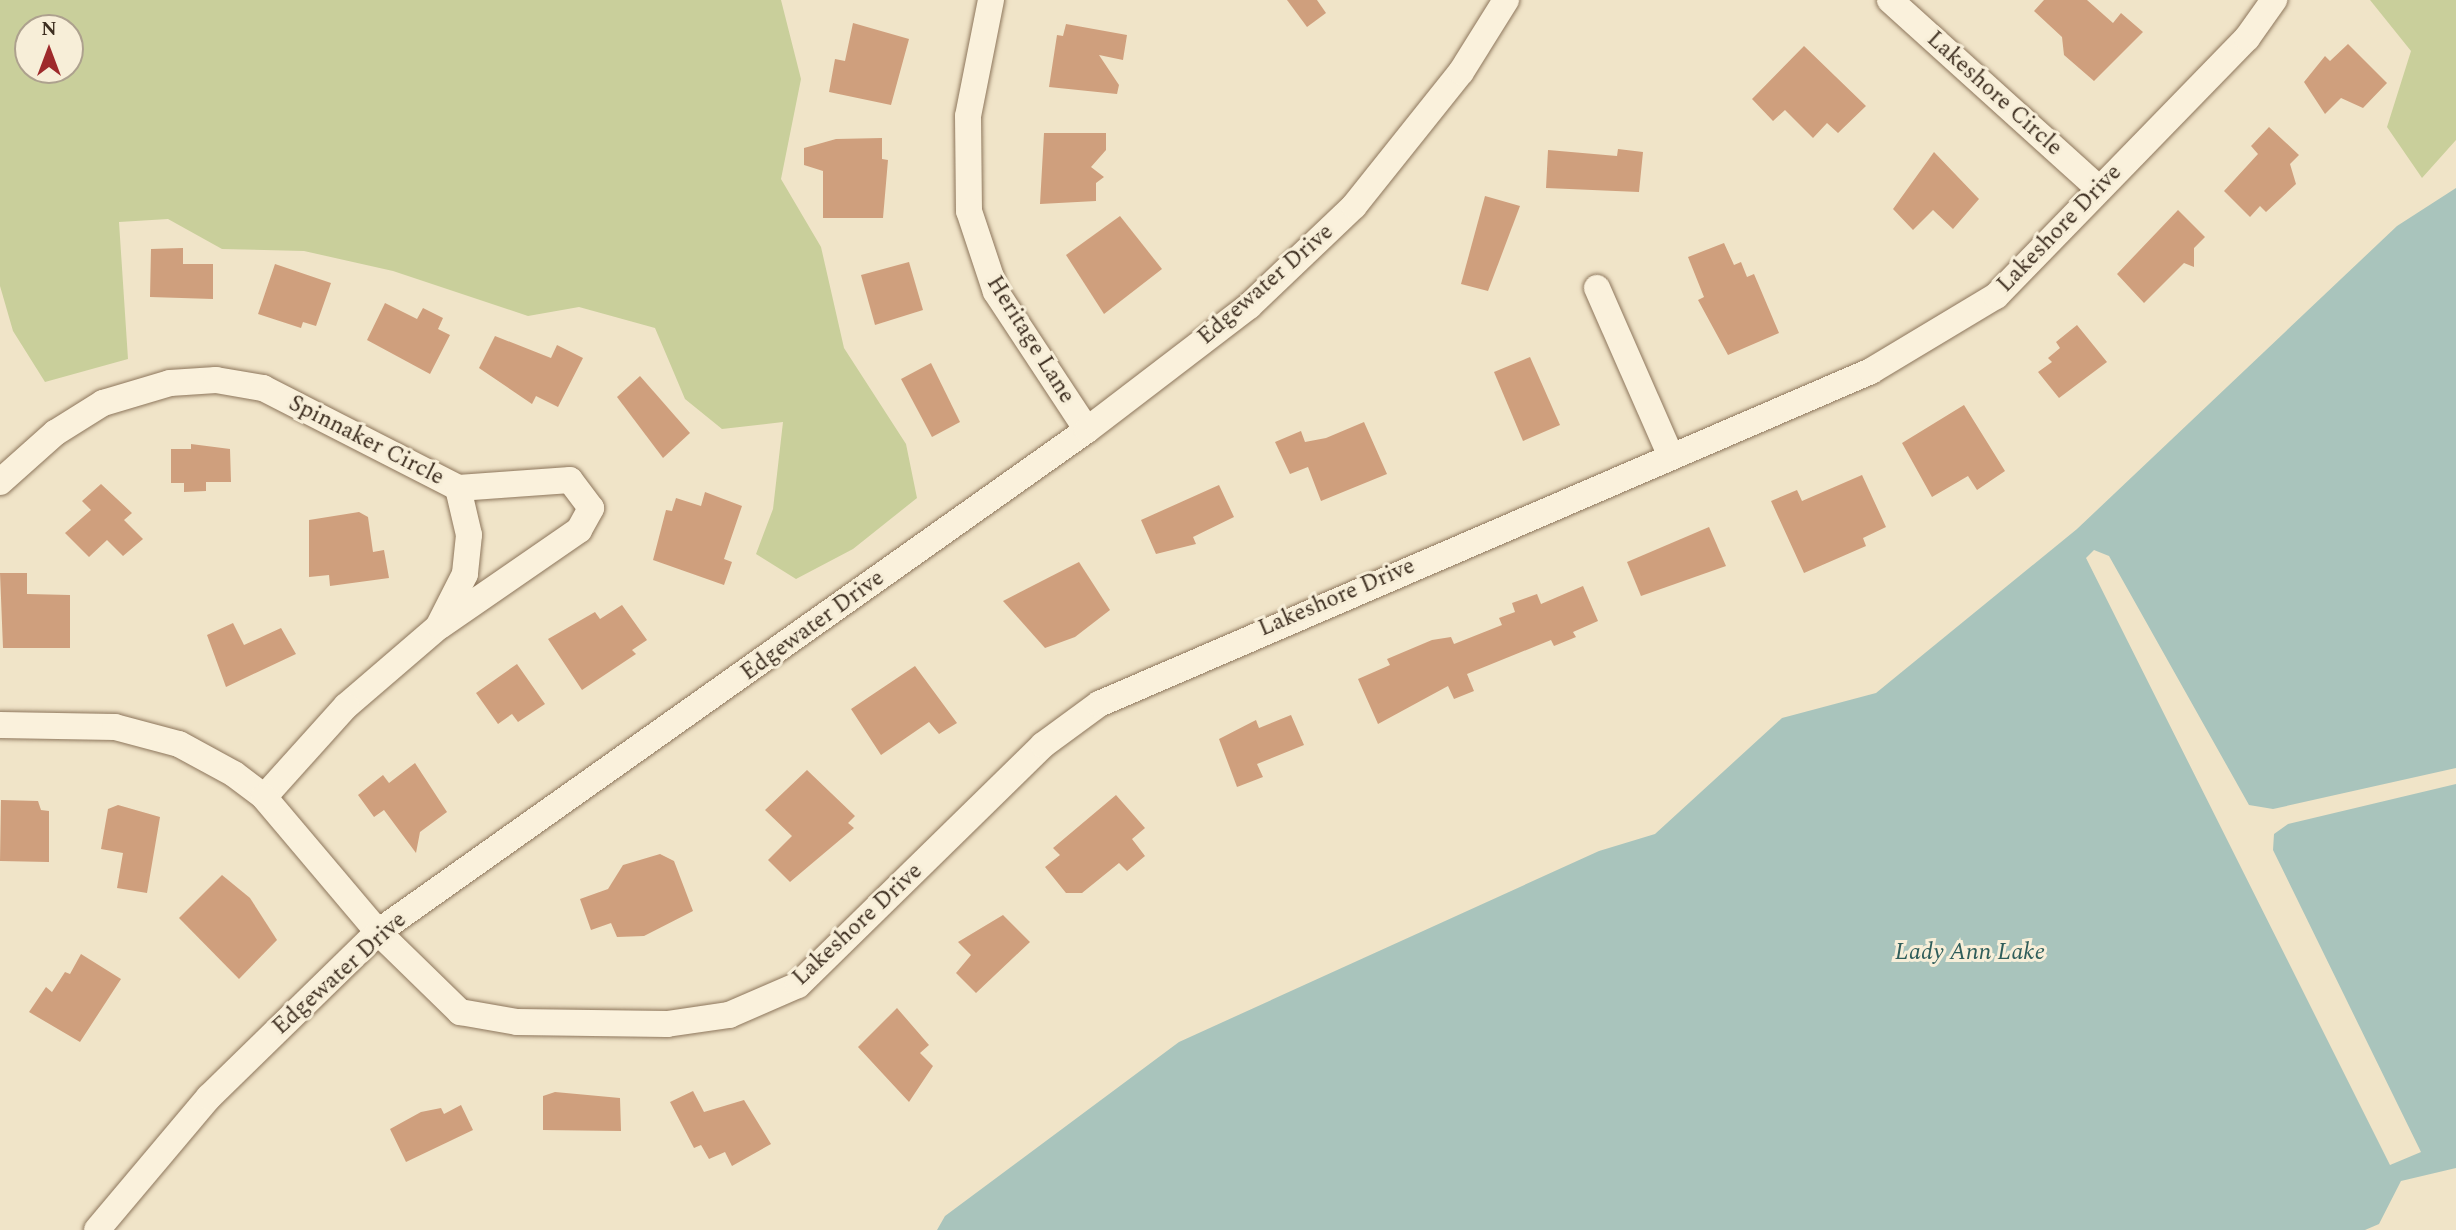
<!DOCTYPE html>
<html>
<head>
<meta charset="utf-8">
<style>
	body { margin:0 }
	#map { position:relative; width:2456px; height:1230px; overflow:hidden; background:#f0e4c8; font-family:Spectral,serif }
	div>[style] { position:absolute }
	.green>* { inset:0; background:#c9cf9b }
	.water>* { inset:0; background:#a9c4bc }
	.building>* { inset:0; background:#cf9f7d }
	.roads { filter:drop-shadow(0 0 2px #8d765c) drop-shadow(0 0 2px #8d765c) }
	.minor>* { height:26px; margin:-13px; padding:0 13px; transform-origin:13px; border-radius:13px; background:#faf1dc }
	span { translate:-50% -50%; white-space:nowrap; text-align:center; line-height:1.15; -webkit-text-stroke:6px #f7eed8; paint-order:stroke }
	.street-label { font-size:23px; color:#3d2e20 }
	.water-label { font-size:24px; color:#2f5d5a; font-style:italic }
	.north { position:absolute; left:14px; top:14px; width:70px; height:70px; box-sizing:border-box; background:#f7eed8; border:2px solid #ada18e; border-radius:50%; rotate:0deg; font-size:19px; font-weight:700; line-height:28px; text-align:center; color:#3d2e20 }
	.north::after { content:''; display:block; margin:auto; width:24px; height:32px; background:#9e2a2b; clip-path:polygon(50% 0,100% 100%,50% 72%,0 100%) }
</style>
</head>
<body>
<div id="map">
	<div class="green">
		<i style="clip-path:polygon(evenodd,0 0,781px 0,801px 79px,781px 179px,821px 247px,844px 348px,906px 444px,917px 498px,853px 549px,796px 579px,756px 554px,773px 509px,783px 422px,722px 429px,685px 399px,655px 328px,579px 307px,528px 316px,393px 271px,304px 251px,222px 249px,168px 219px,119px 222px,128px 359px,45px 382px,13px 331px,0 286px,0 0,70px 28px,70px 70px,28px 70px,28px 28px,70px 28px)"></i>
		<i style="clip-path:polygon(2370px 0,2456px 0,2456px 140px,2422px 178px,2387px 127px,2411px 51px)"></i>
	</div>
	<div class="water">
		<i style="clip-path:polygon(2456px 188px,2456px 768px,2273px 809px,2249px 805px,2109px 556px,2094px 550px,2086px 558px,2390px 1165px,2421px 1152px,2273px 850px,2274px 834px,2288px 824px,2456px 784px,2456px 1168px,2401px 1181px,2379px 1224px,2365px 1230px,937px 1230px,945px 1216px,1179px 1042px,1599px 851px,1655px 834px,1782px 718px,1876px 693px,2077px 529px,2397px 226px)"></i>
	</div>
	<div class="building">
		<i style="clip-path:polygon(1287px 0,1317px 0,1326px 13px,1307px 27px)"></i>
		<i style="clip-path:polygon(2044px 0,2087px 0,2113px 23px,2121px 13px,2143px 32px,2094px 81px,2064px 55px,2062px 37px,2034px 11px)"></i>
		<i style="clip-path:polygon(853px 23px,909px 39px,891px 105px,829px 92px,835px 59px,845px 61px)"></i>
		<i style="clip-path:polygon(1066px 24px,1127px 35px,1123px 60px,1099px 55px,1119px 85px,1117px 94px,1049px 87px,1057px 35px,1063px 36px)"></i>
		<i style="clip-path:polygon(2348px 44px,2387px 83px,2363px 108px,2341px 98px,2325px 114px,2304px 82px,2325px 56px,2330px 61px)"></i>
		<i style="clip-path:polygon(1804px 46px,1866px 106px,1838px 133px,1827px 123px,1813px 138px,1785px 110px,1773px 121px,1752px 99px)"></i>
		<i style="clip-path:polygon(2269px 127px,2299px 155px,2290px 164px,2296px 184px,2266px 212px,2260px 206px,2250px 217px,2224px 191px,2258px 154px,2251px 146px)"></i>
		<i style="clip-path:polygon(1044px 133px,1106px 133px,1106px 150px,1091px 167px,1104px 177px,1096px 183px,1096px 201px,1040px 204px)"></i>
		<i style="clip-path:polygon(882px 138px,882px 159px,888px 160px,883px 218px,823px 218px,823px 171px,804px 165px,804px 148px,836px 139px)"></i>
		<i style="clip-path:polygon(1618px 149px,1643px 152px,1639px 192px,1546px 188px,1548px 150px,1617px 156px)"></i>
		<i style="clip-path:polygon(1934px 152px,1979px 199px,1953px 229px,1933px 210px,1913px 230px,1893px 209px)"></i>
		<i style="clip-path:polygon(1485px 196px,1520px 206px,1488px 291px,1461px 284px)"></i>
		<i style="clip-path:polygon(2178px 210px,2205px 237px,2194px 248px,2194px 267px,2184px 263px,2144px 303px,2117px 274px)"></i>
		<i style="clip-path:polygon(1120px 216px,1162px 269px,1104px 314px,1066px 255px)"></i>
		<i style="clip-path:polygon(1724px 243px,1734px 265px,1741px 262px,1747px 277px,1754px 274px,1779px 333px,1728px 355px,1698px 300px,1704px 297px,1688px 257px)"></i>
		<i style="clip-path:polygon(183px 248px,183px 264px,213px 264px,213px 299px,150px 297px,151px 249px)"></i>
		<i style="clip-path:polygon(909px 262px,923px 310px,875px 325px,861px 275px)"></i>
		<i style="clip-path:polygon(275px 264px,331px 283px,316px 326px,303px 322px,301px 328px,258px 314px)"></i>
		<i style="clip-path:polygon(385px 303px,417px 319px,423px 308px,443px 318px,438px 329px,450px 335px,430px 374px,367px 340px)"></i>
		<i style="clip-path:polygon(2077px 325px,2107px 362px,2059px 398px,2038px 372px,2052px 362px,2048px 358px,2060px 348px,2056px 342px)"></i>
		<i style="clip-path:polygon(495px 336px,551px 358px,557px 345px,583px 358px,558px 407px,536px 396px,532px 404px,479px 368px)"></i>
		<i style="clip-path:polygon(1530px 357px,1560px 425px,1523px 441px,1494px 372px)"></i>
		<i style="clip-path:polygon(931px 363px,960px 422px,932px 437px,901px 379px)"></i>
		<i style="clip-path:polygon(640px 376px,690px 433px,663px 458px,617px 397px)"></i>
		<i style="clip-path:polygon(1964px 405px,2005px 471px,1977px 490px,1968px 476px,1932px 497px,1902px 443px)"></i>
		<i style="clip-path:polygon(1364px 422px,1387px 474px,1321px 501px,1308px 467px,1290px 474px,1275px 442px,1301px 431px,1305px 442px,1326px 438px)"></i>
		<i style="clip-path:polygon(191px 444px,230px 449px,231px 482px,206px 482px,206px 491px,184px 492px,184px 483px,171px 483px,171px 449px,191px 449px)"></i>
		<i style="clip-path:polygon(1862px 475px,1886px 527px,1863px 538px,1866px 546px,1804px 573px,1771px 501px,1797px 490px,1802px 501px)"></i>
		<i style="clip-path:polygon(101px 484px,132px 513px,124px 520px,143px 539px,123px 556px,107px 540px,89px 557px,65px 533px,91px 510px,82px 501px)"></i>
		<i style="clip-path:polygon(1219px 485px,1234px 517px,1193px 537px,1196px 544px,1156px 554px,1141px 520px)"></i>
		<i style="clip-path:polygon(705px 492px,742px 506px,724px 559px,732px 562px,724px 585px,653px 560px,666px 510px,672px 511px,676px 498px,701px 506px)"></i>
		<i style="clip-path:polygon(359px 512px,368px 517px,373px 552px,384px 550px,389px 578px,330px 586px,329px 575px,309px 577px,309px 520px)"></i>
		<i style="clip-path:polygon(1709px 527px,1726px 566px,1641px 596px,1627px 562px)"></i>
		<i style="clip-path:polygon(1079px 562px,1110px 610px,1075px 637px,1045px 648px,1003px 601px)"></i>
		<i style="clip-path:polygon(0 573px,27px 573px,27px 594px,70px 595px,70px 648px,3px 648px)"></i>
		<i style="clip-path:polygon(1583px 586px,1598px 621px,1573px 632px,1576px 637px,1554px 646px,1551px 640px,1467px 674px,1474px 691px,1454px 699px,1448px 686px,1378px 724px,1358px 679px,1390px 665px,1387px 659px,1432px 640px,1451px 637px,1454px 644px,1502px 625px,1499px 618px,1515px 612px,1512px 603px,1537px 594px,1541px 604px)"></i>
		<i style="clip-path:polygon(622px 605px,647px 640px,632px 650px,636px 654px,582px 690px,548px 639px,595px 612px,600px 619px)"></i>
		<i style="clip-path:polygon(233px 623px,244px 645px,281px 628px,296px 654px,226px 687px,207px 635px)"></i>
		<i style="clip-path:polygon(517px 664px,545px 704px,518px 722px,512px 714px,498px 724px,476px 693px)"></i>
		<i style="clip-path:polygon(915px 666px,957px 723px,939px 734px,929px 722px,881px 755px,851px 709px)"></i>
		<i style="clip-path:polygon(1291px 715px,1304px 745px,1257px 764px,1263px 777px,1237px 787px,1219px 739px,1256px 720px,1259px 728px)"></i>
		<i style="clip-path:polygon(415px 763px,447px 812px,420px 832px,416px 853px,384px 810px,374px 817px,358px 795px,383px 775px,389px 783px)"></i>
		<i style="clip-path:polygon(807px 770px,855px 816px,848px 823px,854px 828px,790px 882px,768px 860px,792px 836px,765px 810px)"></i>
		<i style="clip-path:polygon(1116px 795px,1145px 828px,1132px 839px,1145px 856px,1127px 871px,1119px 863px,1082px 893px,1066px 893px,1045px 867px,1060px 855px,1053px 848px)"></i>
		<i style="clip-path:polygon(1px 800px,38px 801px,41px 810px,49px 811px,49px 862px,0 861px)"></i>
		<i style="clip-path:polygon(118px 805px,160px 817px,147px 893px,117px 888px,123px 853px,101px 849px,108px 809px)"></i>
		<i style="clip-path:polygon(660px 854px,674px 861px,693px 911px,644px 936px,617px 937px,611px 923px,591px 930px,580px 899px,608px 889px,623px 865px)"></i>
		<i style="clip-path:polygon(222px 875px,250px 898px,277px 940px,239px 979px,179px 918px)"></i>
		<i style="clip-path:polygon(1003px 915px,1030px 942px,976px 993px,956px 973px,971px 955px,958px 942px)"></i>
		<i style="clip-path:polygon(81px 954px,121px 979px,80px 1042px,29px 1012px,46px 987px,52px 992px,65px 972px,70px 974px)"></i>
		<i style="clip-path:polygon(897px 1008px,929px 1045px,920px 1053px,933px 1066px,909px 1102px,858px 1047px)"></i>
		<i style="clip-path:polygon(693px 1091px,704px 1112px,744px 1100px,771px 1144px,732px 1166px,725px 1152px,709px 1159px,701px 1145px,694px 1148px,670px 1102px)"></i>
		<i style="clip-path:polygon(555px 1092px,620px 1098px,621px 1131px,543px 1130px,543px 1096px)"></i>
		<i style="clip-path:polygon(461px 1105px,473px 1130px,406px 1162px,390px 1129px,421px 1112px,441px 1108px,444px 1114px)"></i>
	</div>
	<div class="roads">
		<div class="minor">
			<i style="left:991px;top:0;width:118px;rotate:101.2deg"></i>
			<i style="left:968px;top:116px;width:95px;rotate:89.4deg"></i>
			<i style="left:969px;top:211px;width:85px;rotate:71.6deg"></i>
			<i style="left:996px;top:292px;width:165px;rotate:56.6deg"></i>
			<i style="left:1890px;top:0;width:280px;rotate:42.1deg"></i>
			<i style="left:1597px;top:288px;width:181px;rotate:66.3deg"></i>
			<i style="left:0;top:482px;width:74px;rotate:-41.7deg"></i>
			<i style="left:55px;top:433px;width:57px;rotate:-32deg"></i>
			<i style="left:103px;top:403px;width:70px;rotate:-16.6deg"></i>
			<i style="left:170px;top:383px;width:46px;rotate:-3.7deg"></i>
			<i style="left:216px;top:380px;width:48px;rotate:9.7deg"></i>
			<i style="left:263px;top:388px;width:219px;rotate:27.1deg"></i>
			<i style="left:458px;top:488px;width:48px;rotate:76.8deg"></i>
			<i style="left:469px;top:535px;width:39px;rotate:96deg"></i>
			<i style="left:465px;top:574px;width:59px;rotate:117deg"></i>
			<i style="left:438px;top:627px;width:121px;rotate:139.3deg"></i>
			<i style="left:346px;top:706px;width:122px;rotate:132deg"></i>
			<i style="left:440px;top:626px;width:169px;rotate:-34.6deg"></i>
			<i style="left:579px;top:530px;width:25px;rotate:-61deg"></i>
			<i style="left:591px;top:508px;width:35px;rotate:-127deg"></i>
			<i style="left:570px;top:480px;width:112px;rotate:175.9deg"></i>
			<i style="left:0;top:725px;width:115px;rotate:1deg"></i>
			<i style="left:115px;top:727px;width:66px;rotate:14.9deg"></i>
			<i style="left:179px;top:744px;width:63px;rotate:28.6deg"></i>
			<i style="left:234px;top:774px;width:38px;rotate:37deg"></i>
			<i style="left:264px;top:797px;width:177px;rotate:49.8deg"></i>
			<i style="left:378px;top:932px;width:115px;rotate:44.3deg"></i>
			<i style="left:460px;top:1012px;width:58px;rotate:10deg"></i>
			<i style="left:517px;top:1022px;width:150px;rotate:0.8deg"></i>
			<i style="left:667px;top:1024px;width:63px;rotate:-8.3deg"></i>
			<i style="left:729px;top:1015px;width:75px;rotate:-23.5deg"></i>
			<i style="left:798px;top:985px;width:343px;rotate:-44.4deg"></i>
			<i style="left:1043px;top:745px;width:69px;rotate:-36.2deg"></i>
			<i style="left:1099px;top:704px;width:841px;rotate:-23.33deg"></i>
			<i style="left:1871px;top:371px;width:146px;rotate:-31deg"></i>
			<i style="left:1996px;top:296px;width:360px;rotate:-45.8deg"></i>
			<i style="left:2247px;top:38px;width:47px;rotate:-54.6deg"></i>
			<i style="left:97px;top:1230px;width:174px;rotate:-49.9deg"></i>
			<i style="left:209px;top:1097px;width:236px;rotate:-44.3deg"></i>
			<i style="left:378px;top:932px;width:869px;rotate:-35.3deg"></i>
			<i style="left:1087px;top:430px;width:204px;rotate:-37.4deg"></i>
			<i style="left:1249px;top:306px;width:145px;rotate:-43.6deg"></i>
			<i style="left:1354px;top:206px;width:171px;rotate:-51.4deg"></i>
			<i style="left:1461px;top:72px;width:85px;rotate:-58deg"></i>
		</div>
	</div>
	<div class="street-label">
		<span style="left:1994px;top:94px;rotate:42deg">Lakeshore Circle</span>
		<span style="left:2060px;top:229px;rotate:-46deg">Lakeshore Drive</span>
		<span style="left:1266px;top:285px;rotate:-41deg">Edgewater Drive</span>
		<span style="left:1030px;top:340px;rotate:58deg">Heritage Lane</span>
		<span style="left:366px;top:441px;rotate:27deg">Spinnaker Circle</span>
		<span style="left:1337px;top:598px;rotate:-23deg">Lakeshore Drive</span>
		<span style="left:813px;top:626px;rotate:-36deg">Edgewater Drive</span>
		<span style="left:858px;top:925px;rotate:-43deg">Lakeshore Drive</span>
		<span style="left:340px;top:974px;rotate:-42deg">Edgewater Drive</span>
	</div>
	<div class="water-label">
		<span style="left:1970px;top:953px">Lady Ann Lake</span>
	</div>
	<div class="north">N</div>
</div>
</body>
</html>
